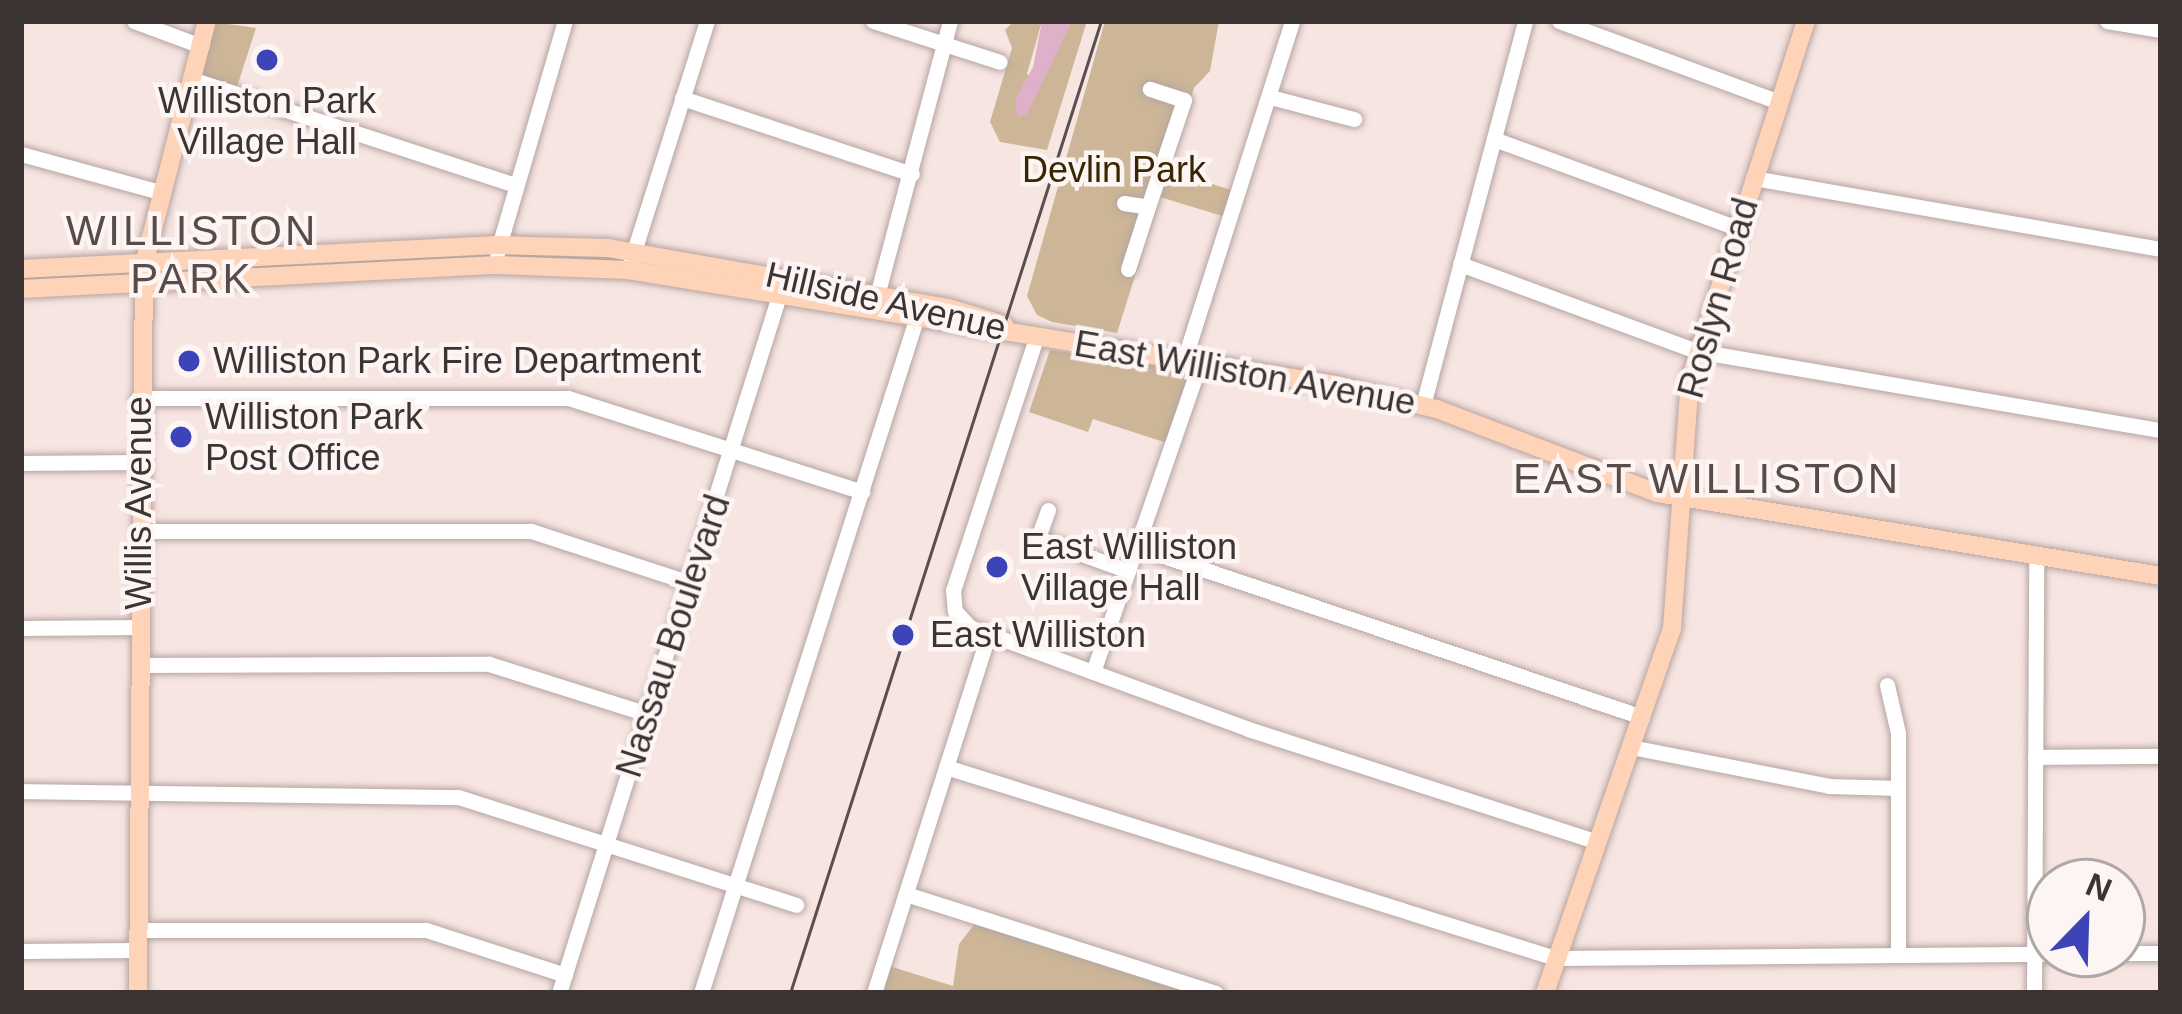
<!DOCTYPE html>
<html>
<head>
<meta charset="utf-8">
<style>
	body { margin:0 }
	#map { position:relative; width:2182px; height:1014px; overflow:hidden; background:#f7e5e2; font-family:Arial,sans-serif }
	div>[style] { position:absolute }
	.green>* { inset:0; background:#ccb697 }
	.water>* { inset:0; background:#e0b0cb }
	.roads { filter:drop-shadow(0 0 3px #b6a5a2) drop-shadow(0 0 3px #b6a5a2) }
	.minor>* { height:15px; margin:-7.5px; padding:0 7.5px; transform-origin:7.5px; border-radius:7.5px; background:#fff }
	.major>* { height:18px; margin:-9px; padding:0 9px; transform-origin:9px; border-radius:9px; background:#fed3b8 }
	.rail>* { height:3px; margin:-1.5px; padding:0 1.5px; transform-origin:1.5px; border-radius:1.5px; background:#584f4e }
	.dots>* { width:33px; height:33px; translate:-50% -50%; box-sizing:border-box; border:6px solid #fcf5f4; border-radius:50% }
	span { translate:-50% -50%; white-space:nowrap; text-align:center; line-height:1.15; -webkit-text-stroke:9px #fcf5f4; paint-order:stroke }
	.poi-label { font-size:36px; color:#3b3433 }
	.left { translate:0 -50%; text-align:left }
	.park-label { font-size:36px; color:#392501 }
	.street-label { font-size:36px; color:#3b3433 }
	.quarter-label { font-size:42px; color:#594b48; letter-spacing:3px }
	.frame { position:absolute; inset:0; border:24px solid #3b3433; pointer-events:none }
	.north { position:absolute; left:2026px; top:858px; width:120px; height:120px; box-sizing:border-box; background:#fcf5f4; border:3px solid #afa8a7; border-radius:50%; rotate:23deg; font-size:33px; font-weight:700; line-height:48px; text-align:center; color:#3b3433 }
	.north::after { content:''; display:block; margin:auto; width:42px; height:54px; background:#3d44b8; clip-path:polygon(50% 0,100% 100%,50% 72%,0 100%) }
</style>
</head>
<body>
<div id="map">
	<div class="green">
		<i style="clip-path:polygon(207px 21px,256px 28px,235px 93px,191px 79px)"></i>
		<i style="clip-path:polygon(1014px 21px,1042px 21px,1027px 74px,1041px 81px,1072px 21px,1087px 21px,1047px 150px,1000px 142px,990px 122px,1012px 48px,1005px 30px)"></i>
		<i style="clip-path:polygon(1105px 21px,1219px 21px,1210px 71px,1194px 88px,1169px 170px,1240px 193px,1232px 219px,1160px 197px,1117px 333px,1052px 322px,1037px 315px,1027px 296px)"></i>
		<i style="clip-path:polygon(1050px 350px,1195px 371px,1170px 444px,1093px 419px,1088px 432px,1029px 412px)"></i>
		<i style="clip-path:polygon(980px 917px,1218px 993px,874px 993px,883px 964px,953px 986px,959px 944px)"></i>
	</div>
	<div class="water">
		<i style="clip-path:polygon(1042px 21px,1072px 21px,1027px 114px,1018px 118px,1015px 100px,1033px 67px)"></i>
	</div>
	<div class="roads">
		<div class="minor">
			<i style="left:134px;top:21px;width:72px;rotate:20.5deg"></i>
			<i style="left:873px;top:21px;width:133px;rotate:17.9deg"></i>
			<i style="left:1559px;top:21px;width:234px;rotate:20.2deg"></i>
			<i style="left:2107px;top:21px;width:55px;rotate:9.5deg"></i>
			<i style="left:191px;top:79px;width:338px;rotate:18.1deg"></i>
			<i style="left:1270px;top:97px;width:87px;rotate:14.7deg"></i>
			<i style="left:682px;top:98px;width:242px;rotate:18.3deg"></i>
			<i style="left:1494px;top:139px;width:259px;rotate:20.1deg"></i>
			<i style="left:21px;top:154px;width:144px;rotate:15.3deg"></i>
			<i style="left:1753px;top:178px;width:414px;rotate:9.9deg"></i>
			<i style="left:1124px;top:203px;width:24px;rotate:9deg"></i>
			<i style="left:1148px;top:207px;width:113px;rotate:-71.4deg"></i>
			<i style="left:1184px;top:100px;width:36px;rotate:-162deg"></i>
			<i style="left:497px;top:253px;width:242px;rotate:-73.7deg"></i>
			<i style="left:1460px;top:264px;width:252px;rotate:20.2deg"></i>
			<i style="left:1697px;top:351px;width:471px;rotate:9.7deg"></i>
			<i style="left:1128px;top:269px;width:65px;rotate:-72.1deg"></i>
			<i style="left:628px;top:270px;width:261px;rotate:-72.4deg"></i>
			<i style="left:875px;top:303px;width:292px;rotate:-75.1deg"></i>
			<i style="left:1037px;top:335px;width:268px;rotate:108.2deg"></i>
			<i style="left:953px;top:590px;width:21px;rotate:85deg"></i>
			<i style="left:955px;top:611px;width:22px;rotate:47deg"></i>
			<i style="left:970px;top:627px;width:296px;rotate:20.1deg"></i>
			<i style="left:1248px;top:729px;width:364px;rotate:17.9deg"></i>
			<i style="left:1184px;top:360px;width:356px;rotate:-72.3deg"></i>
			<i style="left:138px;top:398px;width:430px"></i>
			<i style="left:568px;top:398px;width:309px;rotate:17.7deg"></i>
			<i style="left:1423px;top:405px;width:397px;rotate:-75.1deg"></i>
			<i style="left:21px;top:463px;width:117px;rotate:-0.5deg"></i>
			<i style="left:1048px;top:510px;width:30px;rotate:110deg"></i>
			<i style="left:1038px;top:538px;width:96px;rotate:20.1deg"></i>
			<i style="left:139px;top:531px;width:392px"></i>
			<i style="left:531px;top:531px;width:167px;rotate:18.1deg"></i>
			<i style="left:1137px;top:547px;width:533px;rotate:18.6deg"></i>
			<i style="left:21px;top:628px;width:118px;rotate:-0.5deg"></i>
			<i style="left:139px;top:665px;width:350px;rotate:-0.2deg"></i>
			<i style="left:489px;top:664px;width:167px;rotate:17.5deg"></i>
			<i style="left:1093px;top:672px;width:327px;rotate:-70.9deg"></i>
			<i style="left:1887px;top:685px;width:49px;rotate:77.1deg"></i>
			<i style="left:1898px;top:733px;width:222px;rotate:90deg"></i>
			<i style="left:1631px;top:747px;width:202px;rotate:11.1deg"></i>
			<i style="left:1829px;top:786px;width:69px;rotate:1.7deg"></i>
			<i style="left:2035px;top:757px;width:126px;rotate:-0.5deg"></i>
			<i style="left:946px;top:767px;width:638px;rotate:17.41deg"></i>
			<i style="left:1555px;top:958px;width:495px;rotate:-0.5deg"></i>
			<i style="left:21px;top:791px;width:437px;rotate:0.8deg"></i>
			<i style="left:458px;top:797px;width:355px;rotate:17.7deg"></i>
			<i style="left:906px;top:894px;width:325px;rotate:17.7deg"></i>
			<i style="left:137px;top:930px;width:289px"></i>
			<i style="left:426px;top:930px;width:146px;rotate:17.9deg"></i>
			<i style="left:21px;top:951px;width:116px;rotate:-0.5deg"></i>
			<i style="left:2122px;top:953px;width:39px"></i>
			<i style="left:559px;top:993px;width:741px;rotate:-72.49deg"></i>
			<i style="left:701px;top:993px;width:717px;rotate:-72.3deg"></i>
			<i style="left:874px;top:993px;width:375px;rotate:-72.3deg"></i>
			<i style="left:2034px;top:993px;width:438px;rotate:-89.7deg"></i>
		</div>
		<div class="major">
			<i style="left:21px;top:269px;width:476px;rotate:-2.9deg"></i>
			<i style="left:496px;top:245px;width:112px;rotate:1.5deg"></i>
			<i style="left:608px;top:248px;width:346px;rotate:10deg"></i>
			<i style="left:949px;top:308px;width:58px;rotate:17.2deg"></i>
			<i style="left:21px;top:289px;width:477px;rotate:-2.9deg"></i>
			<i style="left:497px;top:265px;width:131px;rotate:2.2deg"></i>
			<i style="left:628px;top:270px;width:717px;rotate:9.23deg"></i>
			<i style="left:1336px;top:385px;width:104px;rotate:13.4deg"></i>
			<i style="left:1437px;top:409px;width:235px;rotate:20.9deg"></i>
			<i style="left:1657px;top:493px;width:511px;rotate:9.35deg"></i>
			<i style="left:138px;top:993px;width:729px;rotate:-89.53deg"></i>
			<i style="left:144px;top:264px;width:251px;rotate:-75.5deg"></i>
			<i style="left:1545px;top:993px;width:386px;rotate:-70.8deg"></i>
			<i style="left:1672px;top:629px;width:250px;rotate:-85.9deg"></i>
			<i style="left:1690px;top:380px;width:377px;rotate:-72.1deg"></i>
		</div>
	</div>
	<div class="rail">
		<i style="left:790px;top:993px;width:1021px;rotate:-72.26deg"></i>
	</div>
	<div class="dots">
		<i style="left:267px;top:60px;background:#3d44b8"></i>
		<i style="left:189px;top:361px;background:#3d44b8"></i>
		<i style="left:181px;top:437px;background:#3d44b8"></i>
		<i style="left:997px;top:567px;background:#3d44b8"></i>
		<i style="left:903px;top:635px;background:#3d44b8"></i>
	</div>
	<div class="poi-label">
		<span style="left:267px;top:121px">Williston Park<br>Village Hall</span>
		<span class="left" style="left:213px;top:361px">Williston Park Fire Department</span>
		<span class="left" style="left:205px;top:437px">Williston Park<br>Post Office</span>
		<span class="left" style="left:1021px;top:567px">East Williston<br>Village Hall</span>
		<span class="left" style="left:930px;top:635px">East Williston</span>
	</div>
	<div class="park-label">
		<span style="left:1114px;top:170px">Devlin Park</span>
	</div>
	<div class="street-label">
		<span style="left:1718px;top:298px;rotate:-74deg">Roslyn Road</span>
		<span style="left:886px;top:301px;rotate:13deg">Hillside Avenue</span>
		<span style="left:1245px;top:373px;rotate:10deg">East Williston Avenue</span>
		<span style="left:139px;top:503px;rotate:-90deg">Willis Avenue</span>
		<span style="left:673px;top:636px;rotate:-72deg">Nassau Boulevard</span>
	</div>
	<div class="quarter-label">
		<span style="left:192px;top:255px">WILLISTON<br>PARK</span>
		<span style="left:1707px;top:479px">EAST WILLISTON</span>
	</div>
	<div class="frame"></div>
	<div class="north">N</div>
</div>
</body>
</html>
